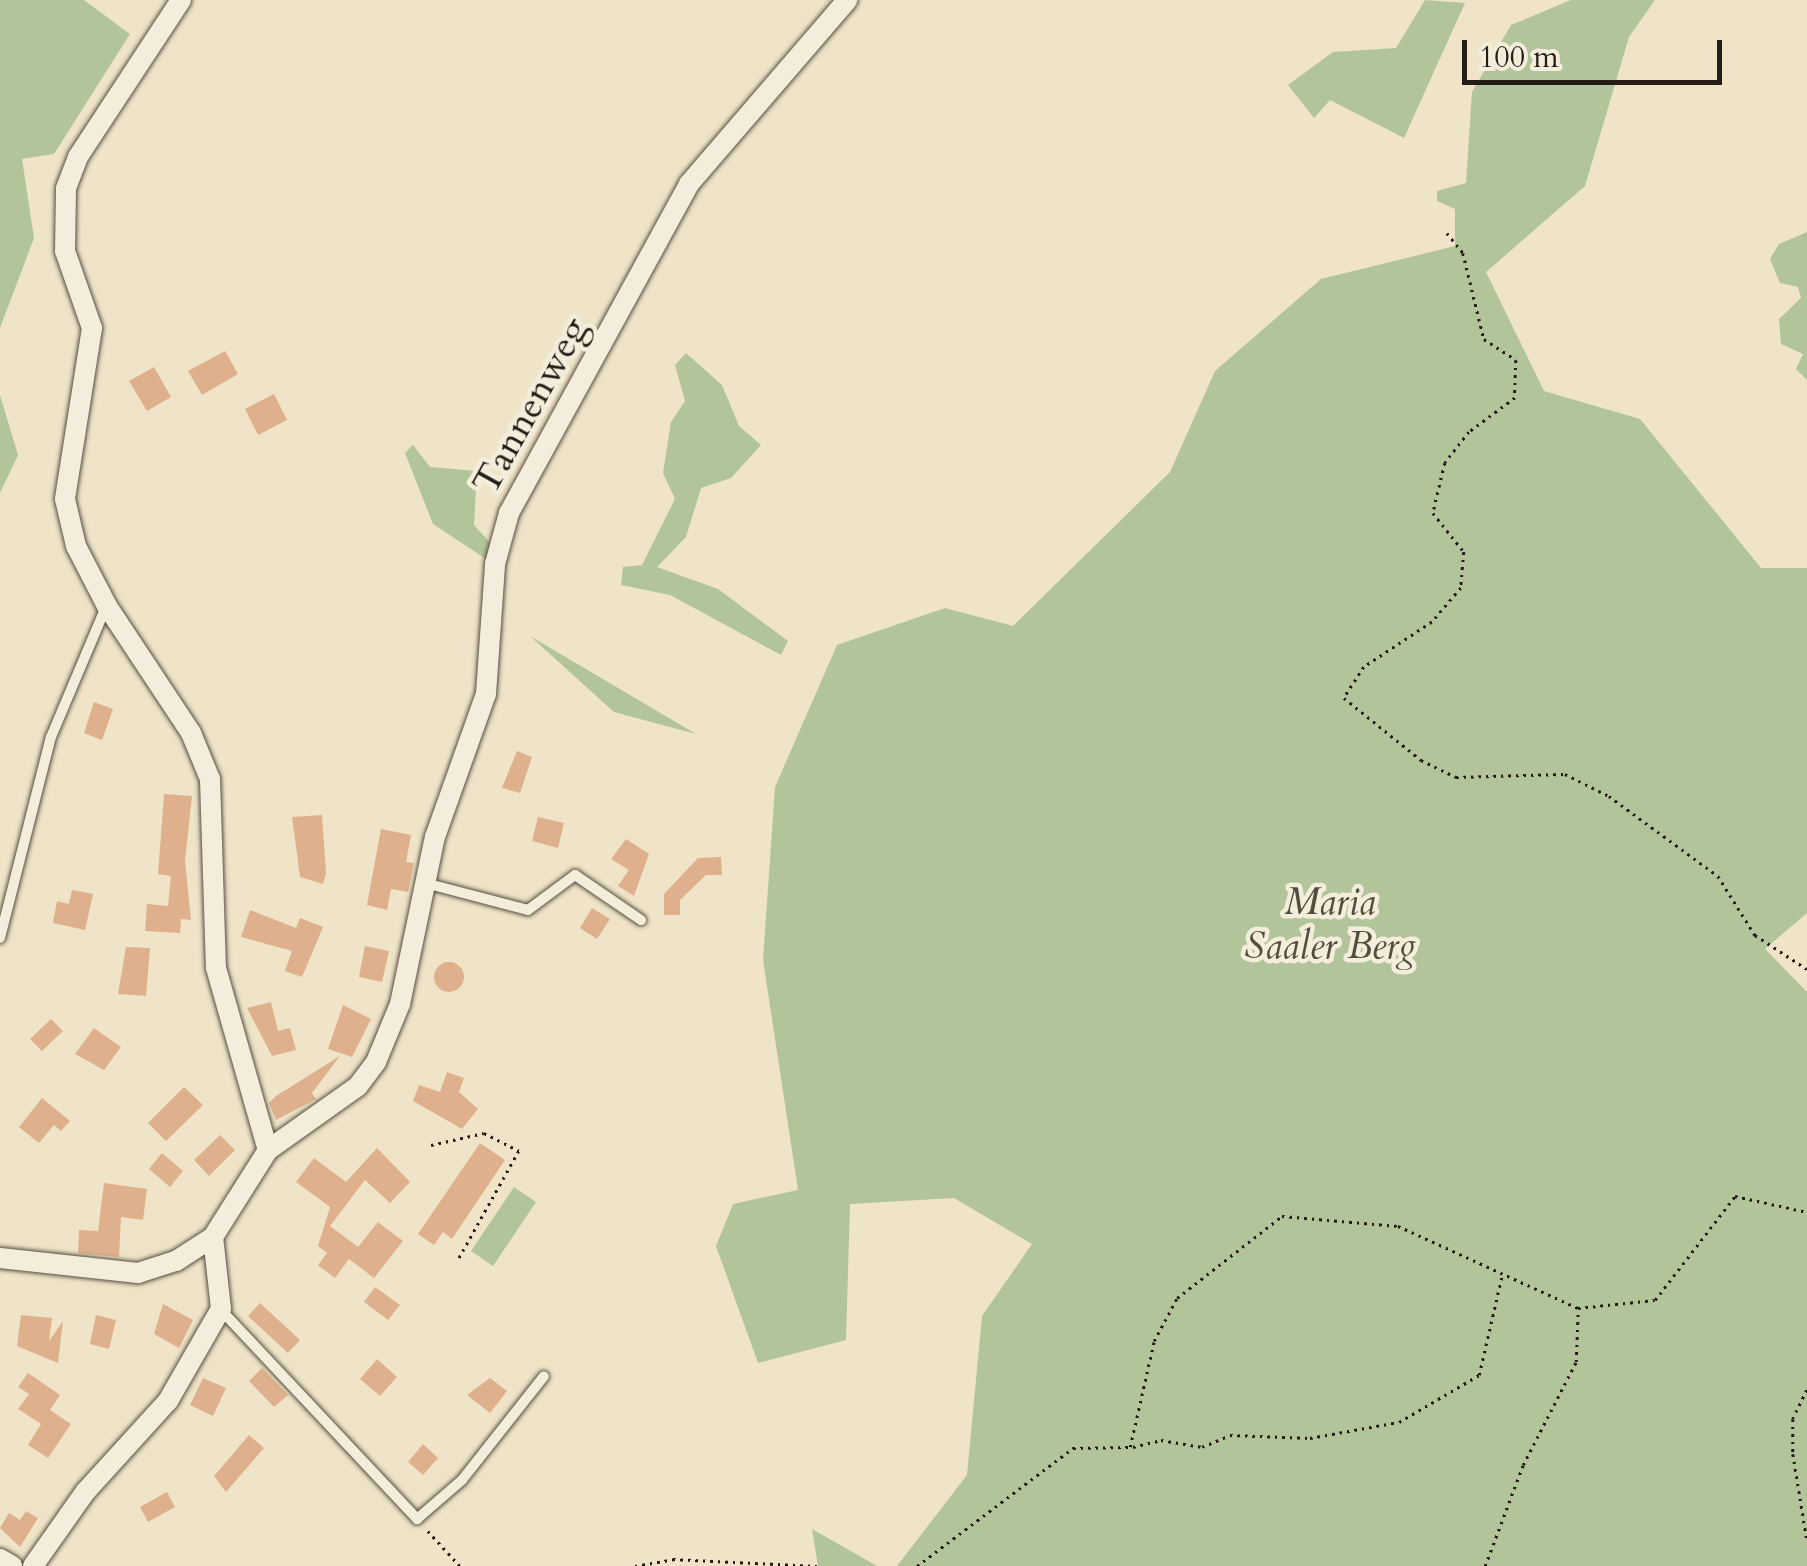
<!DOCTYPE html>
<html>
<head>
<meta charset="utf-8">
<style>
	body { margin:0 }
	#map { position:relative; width:1807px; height:1566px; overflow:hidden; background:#efe4c7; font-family:Cardo,serif }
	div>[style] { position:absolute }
	.green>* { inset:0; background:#b2c59a }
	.building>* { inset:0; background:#deb18c }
	.round { border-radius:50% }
	.path>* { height:2.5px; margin-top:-1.25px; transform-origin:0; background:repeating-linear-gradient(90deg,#241c14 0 2.5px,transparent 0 7.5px) }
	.roads { filter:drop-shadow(0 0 2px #574e41) drop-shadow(0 0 2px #574e41) }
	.lane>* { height:10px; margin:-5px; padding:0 5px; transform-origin:5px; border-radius:5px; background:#f5eddb }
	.street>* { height:20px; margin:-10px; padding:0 10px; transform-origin:10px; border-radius:10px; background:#f5eddb }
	span { translate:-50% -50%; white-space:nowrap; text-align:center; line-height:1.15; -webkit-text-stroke:9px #f5eddb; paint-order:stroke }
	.street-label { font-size:38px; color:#241c14 }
	.park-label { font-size:38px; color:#4f4f3c; font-style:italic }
	.scale { position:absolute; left:1462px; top:40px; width:260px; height:45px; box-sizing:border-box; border:5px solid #241c14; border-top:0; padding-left:12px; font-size:30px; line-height:35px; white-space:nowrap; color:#241c14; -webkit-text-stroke:8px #f5eddb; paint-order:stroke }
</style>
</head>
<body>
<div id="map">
	<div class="green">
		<i style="clip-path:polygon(0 0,84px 0,130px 34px,54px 154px,22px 159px,34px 238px,0 328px)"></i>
		<i style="clip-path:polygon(1425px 0,1465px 3px,1404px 138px,1330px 100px,1314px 118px,1288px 85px,1333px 52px,1396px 48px)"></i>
		<i style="clip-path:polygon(1571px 0,1655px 0,1629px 37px,1585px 186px,1486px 272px,1544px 391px,1640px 419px,1761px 568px,1807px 568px,1807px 913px,1765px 949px,1807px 992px,1807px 1566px,897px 1566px,967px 1475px,982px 1316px,1032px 1244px,954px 1198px,850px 1204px,846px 1340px,758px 1363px,716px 1246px,733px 1204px,798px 1190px,763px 960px,775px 787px,837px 645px,945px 608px,1013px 626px,1170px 472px,1215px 371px,1321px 279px,1455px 246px,1455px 209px,1437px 201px,1437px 191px,1466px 183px,1472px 92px,1511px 25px)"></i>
		<i style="clip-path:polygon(1807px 232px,1807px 380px,1796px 369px,1803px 354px,1781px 344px,1779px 319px,1801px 298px,1798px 287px,1780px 283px,1770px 259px,1779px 244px)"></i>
		<i style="clip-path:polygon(686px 353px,722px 385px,739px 426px,761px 445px,731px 478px,701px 488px,686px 537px,657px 567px,718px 589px,788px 641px,781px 655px,670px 595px,621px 585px,623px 567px,642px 565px,675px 499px,663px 473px,671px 422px,685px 401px,675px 365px)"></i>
		<i style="clip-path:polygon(0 395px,18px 455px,0 493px)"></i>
		<i style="clip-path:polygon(413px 445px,430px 467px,477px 471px,474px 525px,491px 544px,486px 559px,433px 524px,405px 453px)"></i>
		<i style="clip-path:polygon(530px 636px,696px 734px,614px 712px)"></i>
		<i style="clip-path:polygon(514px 1187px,536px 1202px,493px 1266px,471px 1251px)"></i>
		<i style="clip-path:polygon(812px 1529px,877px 1566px,818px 1566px)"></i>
	</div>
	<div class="building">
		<i style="clip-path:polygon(225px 351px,238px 374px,202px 395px,188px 371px)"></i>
		<i style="clip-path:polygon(154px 367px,171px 397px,147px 411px,129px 381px)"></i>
		<i style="clip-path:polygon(274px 394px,287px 420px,258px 435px,245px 409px)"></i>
		<i style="clip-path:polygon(94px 702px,113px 709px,102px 740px,84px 733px)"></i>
		<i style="clip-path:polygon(517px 751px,532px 757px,520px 793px,502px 788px)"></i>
		<i style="clip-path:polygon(164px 794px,192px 796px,185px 861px,191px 920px,181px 919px,180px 933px,145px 931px,147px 904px,168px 906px,171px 876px,158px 874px)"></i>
		<i style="clip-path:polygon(322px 815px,326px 873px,323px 884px,300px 877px,292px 817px)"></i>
		<i style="clip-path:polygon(538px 817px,564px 823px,558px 848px,532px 841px)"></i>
		<i style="clip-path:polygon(381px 829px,411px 835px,406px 862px,414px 863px,408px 892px,391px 889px,387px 910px,367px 905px)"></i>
		<i style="clip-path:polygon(626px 839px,649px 854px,634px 896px,618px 886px,629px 870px,611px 859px)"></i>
		<i style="clip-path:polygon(721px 857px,722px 875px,706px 875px,680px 900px,680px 915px,664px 915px,664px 894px,698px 858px)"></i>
		<i style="clip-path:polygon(72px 890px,93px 894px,85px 930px,53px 923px,57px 901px,69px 904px)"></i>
		<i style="clip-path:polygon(592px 908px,610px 919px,597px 939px,580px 928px)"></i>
		<i style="clip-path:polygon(250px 910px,296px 928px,300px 918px,323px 927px,302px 977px,285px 971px,292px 951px,241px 937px)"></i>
		<i style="clip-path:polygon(365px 946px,389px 951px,382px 982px,359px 977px)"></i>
		<i style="clip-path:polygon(126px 947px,150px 948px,146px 996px,118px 994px)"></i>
		<i class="round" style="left:434px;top:962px;width:30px;height:30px"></i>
		<i style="clip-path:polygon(271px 1002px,278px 1031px,290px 1028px,296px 1050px,272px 1056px,247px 1008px)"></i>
		<i style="clip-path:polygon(343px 1005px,371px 1019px,352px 1057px,328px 1049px)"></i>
		<i style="clip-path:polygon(51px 1019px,63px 1031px,42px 1051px,30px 1039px)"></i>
		<i style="clip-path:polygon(94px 1028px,121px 1047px,104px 1070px,75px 1054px)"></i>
		<i style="clip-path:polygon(340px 1056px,312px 1093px,316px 1099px,276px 1120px,269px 1103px,276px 1096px)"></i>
		<i style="clip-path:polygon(447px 1072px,464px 1078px,459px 1092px,478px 1109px,462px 1129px,413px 1101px,419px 1085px,440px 1092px)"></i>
		<i style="clip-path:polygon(184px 1087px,203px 1105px,166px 1141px,148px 1123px)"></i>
		<i style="clip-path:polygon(42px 1098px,70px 1121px,61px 1131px,54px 1125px,39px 1143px,19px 1127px)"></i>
		<i style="clip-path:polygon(220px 1135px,235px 1150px,209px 1176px,194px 1160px)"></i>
		<i style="clip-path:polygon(480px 1143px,505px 1160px,452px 1239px,443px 1232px,434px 1245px,418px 1234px)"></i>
		<i style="clip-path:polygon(377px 1148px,410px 1182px,390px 1203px,365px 1180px,330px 1226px,358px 1247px,378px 1222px,403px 1241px,374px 1278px,349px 1259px,335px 1278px,318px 1265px,327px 1253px,318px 1246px,330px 1207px,296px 1182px,314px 1158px,346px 1182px)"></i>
		<i style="clip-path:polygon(162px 1153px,183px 1171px,170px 1187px,149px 1169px)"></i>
		<i style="clip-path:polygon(104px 1183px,147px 1189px,143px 1220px,121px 1217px,119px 1257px,78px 1253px,79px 1230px,98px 1231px)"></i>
		<i style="clip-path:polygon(375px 1287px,400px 1305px,388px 1320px,364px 1302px)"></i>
		<i style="clip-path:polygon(260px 1303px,300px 1340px,288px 1353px,248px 1316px)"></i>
		<i style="clip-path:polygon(163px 1304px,193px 1320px,179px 1348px,154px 1334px)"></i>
		<i style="clip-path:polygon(21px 1315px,52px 1318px,49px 1341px,63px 1321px,58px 1363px,17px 1346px)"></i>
		<i style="clip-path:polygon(96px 1315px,116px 1320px,109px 1349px,90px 1344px)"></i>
		<i style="clip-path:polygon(377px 1359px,397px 1377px,380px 1396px,360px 1379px)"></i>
		<i style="clip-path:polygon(262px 1368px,288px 1395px,274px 1407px,249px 1381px)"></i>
		<i style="clip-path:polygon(28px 1373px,60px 1395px,50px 1410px,71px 1424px,48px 1458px,28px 1445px,41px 1424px,18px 1409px,29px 1394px,18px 1387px)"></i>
		<i style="clip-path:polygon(203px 1378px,226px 1388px,213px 1416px,190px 1405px)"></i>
		<i style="clip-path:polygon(490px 1378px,507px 1391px,490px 1413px,467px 1395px)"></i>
		<i style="clip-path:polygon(249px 1435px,264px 1448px,226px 1492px,214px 1476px)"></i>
		<i style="clip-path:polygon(423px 1444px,438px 1458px,423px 1475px,408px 1462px)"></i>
		<i style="clip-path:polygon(167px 1492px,175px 1507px,148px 1522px,140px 1507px)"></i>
		<i style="clip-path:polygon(26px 1511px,38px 1518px,20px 1547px,0 1528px,9px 1513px,20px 1520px)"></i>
	</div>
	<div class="path">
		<i style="left:1447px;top:233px;width:26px;rotate:51deg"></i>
		<i style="left:1463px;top:253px;width:89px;rotate:76.3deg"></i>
		<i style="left:1484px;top:339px;width:38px;rotate:33deg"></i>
		<i style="left:1516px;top:360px;width:38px;rotate:92deg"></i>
		<i style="left:1515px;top:398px;width:57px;rotate:143.5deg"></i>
		<i style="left:1469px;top:432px;width:39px;rotate:128deg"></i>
		<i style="left:1445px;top:463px;width:51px;rotate:103.5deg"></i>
		<i style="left:1433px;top:513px;width:50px;rotate:51.5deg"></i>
		<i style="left:1464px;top:552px;width:36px;rotate:95deg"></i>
		<i style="left:1461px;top:588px;width:45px;rotate:130.5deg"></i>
		<i style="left:1432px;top:622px;width:82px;rotate:146.5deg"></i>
		<i style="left:1364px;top:667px;width:37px;rotate:123deg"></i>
		<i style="left:1344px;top:698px;width:99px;rotate:38.8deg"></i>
		<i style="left:1421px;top:760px;width:39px;rotate:26deg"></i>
		<i style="left:1456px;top:777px;width:109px;rotate:-1.6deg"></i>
		<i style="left:1565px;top:774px;width:49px;rotate:26.6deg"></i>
		<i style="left:1609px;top:796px;width:135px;rotate:36.3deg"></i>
		<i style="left:1718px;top:876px;width:70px;rotate:57.9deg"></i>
		<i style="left:1755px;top:935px;width:62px;rotate:33.2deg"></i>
		<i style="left:431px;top:1145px;width:54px;rotate:-12.8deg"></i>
		<i style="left:484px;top:1133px;width:39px;rotate:27deg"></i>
		<i style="left:519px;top:1151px;width:125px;rotate:119.2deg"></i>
		<i style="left:1807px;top:1390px;width:32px;rotate:116deg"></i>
		<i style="left:1793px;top:1419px;width:35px;rotate:90deg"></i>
		<i style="left:1793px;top:1454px;width:87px;rotate:80.8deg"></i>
		<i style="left:1133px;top:1447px;width:29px;rotate:-14deg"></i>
		<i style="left:1161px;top:1440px;width:42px;rotate:9.7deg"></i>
		<i style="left:1202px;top:1447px;width:30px;rotate:-23deg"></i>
		<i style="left:1230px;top:1435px;width:80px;rotate:2.1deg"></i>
		<i style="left:1310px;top:1438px;width:90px;rotate:-10.2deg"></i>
		<i style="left:1399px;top:1422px;width:93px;rotate:-30.4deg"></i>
		<i style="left:1479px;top:1375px;width:103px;rotate:-77deg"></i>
		<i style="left:428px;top:1531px;width:47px;rotate:47.6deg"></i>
		<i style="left:635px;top:1566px;width:39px;rotate:-10deg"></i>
		<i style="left:673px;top:1559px;width:144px;rotate:2.8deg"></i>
		<i style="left:917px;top:1566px;width:196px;rotate:-37.1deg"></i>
		<i style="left:1073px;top:1448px;width:57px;rotate:-1deg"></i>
		<i style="left:1130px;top:1447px;width:109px;rotate:-77.2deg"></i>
		<i style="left:1154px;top:1341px;width:49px;rotate:-61.9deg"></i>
		<i style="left:1177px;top:1298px;width:133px;rotate:-38deg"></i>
		<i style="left:1282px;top:1216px;width:116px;rotate:4.9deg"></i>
		<i style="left:1398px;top:1226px;width:198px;rotate:24.5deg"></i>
		<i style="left:1578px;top:1308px;width:77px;rotate:-5.9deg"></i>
		<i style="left:1655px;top:1300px;width:131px;rotate:-52.4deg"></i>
		<i style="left:1735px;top:1196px;width:74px;rotate:12.5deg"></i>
		<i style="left:1485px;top:1566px;width:108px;rotate:-69.4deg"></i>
		<i style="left:1523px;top:1465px;width:116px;rotate:-62.8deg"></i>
		<i style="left:1576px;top:1362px;width:52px;rotate:-87.8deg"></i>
	</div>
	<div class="roads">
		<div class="lane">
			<i style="left:425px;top:883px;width:106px;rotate:14.7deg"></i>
			<i style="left:528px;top:910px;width:59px;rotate:-36.7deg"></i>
			<i style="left:575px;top:875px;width:80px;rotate:34.3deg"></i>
			<i style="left:0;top:938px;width:207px;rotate:-75.8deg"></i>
			<i style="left:51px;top:737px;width:141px;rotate:-67.1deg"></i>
			<i style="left:221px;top:1310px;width:287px;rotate:46.8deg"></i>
			<i style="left:417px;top:1519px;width:60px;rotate:-40.9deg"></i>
			<i style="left:462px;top:1480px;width:132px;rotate:-51.7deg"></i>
		</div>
		<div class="street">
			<i style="left:181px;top:0;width:188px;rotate:123.3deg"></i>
			<i style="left:78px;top:157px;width:34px;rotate:111deg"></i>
			<i style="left:66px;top:189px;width:62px;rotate:90.9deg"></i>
			<i style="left:65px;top:251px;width:82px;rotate:70.7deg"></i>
			<i style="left:92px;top:328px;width:173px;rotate:99deg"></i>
			<i style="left:65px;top:499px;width:48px;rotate:76.8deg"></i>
			<i style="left:76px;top:546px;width:68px;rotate:62.7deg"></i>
			<i style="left:107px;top:606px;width:152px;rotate:56.5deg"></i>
			<i style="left:191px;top:733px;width:50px;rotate:67.6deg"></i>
			<i style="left:210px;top:779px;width:189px;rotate:88.2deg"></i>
			<i style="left:216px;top:968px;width:189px;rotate:74.1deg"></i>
			<i style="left:0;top:1258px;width:139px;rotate:6.2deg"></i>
			<i style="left:138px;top:1273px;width:40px;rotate:-18deg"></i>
			<i style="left:176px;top:1261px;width:44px;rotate:-33deg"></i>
			<i style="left:213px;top:1237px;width:103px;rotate:-57.7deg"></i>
			<i style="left:268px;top:1150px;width:110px;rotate:-35.4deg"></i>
			<i style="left:358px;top:1086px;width:30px;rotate:-53deg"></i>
			<i style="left:376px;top:1062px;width:63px;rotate:-67.5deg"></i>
			<i style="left:400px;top:1004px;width:171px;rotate:-78.2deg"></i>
			<i style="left:435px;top:837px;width:152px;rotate:-70.4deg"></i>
			<i style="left:486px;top:694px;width:130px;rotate:-86deg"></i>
			<i style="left:495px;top:564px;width:53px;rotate:-74.6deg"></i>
			<i style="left:509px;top:513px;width:375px;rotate:-61.3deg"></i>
			<i style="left:689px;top:184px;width:243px;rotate:-49.3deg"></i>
			<i style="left:0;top:1559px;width:14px;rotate:30deg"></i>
			<i style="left:33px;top:1566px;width:92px;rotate:-54.8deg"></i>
			<i style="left:86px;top:1491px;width:122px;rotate:-47.7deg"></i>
			<i style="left:168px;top:1401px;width:106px;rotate:-60.1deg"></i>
			<i style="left:221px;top:1309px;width:72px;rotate:-96.3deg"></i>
		</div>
	</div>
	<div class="street-label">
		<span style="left:531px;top:406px;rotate:-61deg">Tannenweg</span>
	</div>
	<div class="park-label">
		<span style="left:1330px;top:925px">Maria<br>Saaler Berg</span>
	</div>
	<div class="scale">100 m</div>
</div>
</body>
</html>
